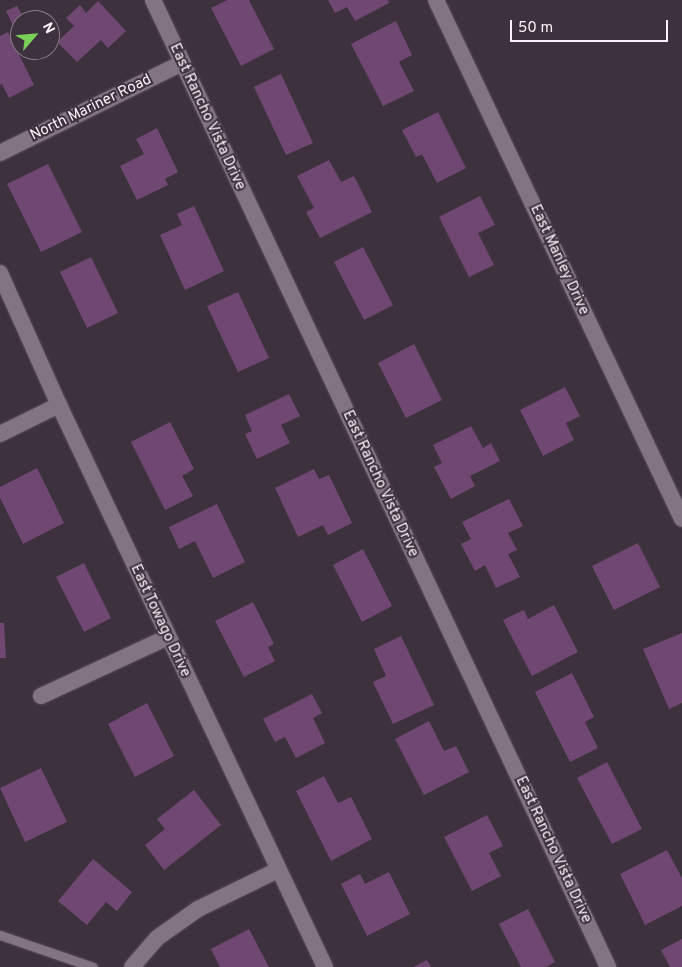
<!DOCTYPE html>
<html>
<head>
<meta charset="utf-8">
<style>
	body { margin:0 }
	#map { position:relative; width:682px; height:967px; overflow:hidden; background:#3e313e; font-family:Overpass,sans-serif }
	div>[style] { position:absolute }
	.building>* { inset:0; background:#6f4772 }
	.roads { filter:drop-shadow(0 0 1px #574d58) drop-shadow(0 0 1px #574d58) }
	.service>* { height:9px; margin:-4.5px; padding:0 4.5px; transform-origin:4.5px; border-radius:4.5px; background:#827482 }
	.minor>* { height:16px; margin:-8px; padding:0 8px; transform-origin:8px; border-radius:8px; background:#827482 }
	span { translate:-50% -50%; white-space:nowrap; text-align:center; line-height:1.15; -webkit-text-stroke:4px #3e313e; paint-order:stroke }
	.street-label { font-size:15px; color:#faf2fa }
	.north { position:absolute; left:10px; top:10px; width:50px; height:50px; box-sizing:border-box; background:#3e313e; border:1px solid #897e89; border-radius:50%; rotate:63deg; font-size:14px; font-weight:700; line-height:20px; text-align:center; color:#faf2fa }
	.north::after { content:''; display:block; margin:auto; width:18px; height:22px; background:#7ad157; clip-path:polygon(50% 0,100% 100%,50% 72%,0 100%) }
	.scale { position:absolute; left:510px; top:20px; width:158px; height:22px; box-sizing:border-box; border:2px solid #faf2fa; border-top:0; padding-left:6px; font-size:15px; line-height:18px; white-space:nowrap; color:#faf2fa; -webkit-text-stroke:4px #3e313e; paint-order:stroke }
</style>
</head>
<body>
<div id="map">
	<div class="building">
		<i style="clip-path:polygon(227px 0,249px 0,274px 49px,241px 66px,211px 8px)"></i>
		<i style="clip-path:polygon(328px 0,388px 0,389px 3px,355px 21px,347px 7px,335px 13px)"></i>
		<i style="clip-path:polygon(98px 1px,126px 31px,108px 48px,101px 40px,77px 62px,57px 42px,74px 26px,66px 18px,80px 5px,86px 13px)"></i>
		<i style="clip-path:polygon(17px 6px,25px 20px,20px 20px,20px 40px,6px 11px)"></i>
		<i style="clip-path:polygon(396px 21px,412px 55px,399px 62px,414px 91px,383px 106px,351px 44px)"></i>
		<i style="clip-path:polygon(8px 32px,34px 85px,9px 98px,2px 84px,0 85px,0 36px)"></i>
		<i style="clip-path:polygon(281px 74px,313px 143px,286px 155px,254px 87px)"></i>
		<i style="clip-path:polygon(438px 112px,466px 168px,437px 183px,422px 154px,416px 157px,402px 130px)"></i>
		<i style="clip-path:polygon(157px 128px,178px 172px,165px 179px,168px 185px,137px 200px,120px 166px,144px 154px,136px 139px)"></i>
		<i style="clip-path:polygon(329px 160px,341px 182px,354px 176px,372px 212px,320px 238px,306px 212px,314px 208px,297px 176px)"></i>
		<i style="clip-path:polygon(48px 164px,82px 232px,41px 252px,7px 184px)"></i>
		<i style="clip-path:polygon(480px 196px,495px 225px,478px 233px,494px 265px,469px 277px,439px 217px)"></i>
		<i style="clip-path:polygon(194px 206px,224px 271px,185px 290px,160px 235px,182px 225px,177px 214px)"></i>
		<i style="clip-path:polygon(363px 247px,393px 305px,364px 320px,334px 262px)"></i>
		<i style="clip-path:polygon(91px 257px,118px 313px,87px 328px,60px 272px)"></i>
		<i style="clip-path:polygon(238px 292px,269px 358px,238px 372px,207px 306px)"></i>
		<i style="clip-path:polygon(414px 344px,442px 400px,406px 418px,378px 363px)"></i>
		<i style="clip-path:polygon(565px 387px,580px 416px,566px 423px,574px 440px,543px 456px,520px 410px)"></i>
		<i style="clip-path:polygon(289px 394px,300px 416px,281px 425px,290px 443px,257px 459px,245px 434px,252px 431px,245px 415px)"></i>
		<i style="clip-path:polygon(170px 422px,194px 469px,182px 476px,193px 496px,165px 510px,131px 442px)"></i>
		<i style="clip-path:polygon(471px 426px,483px 448px,491px 443px,500px 461px,470px 476px,475px 486px,451px 499px,434px 467px,442px 463px,433px 445px)"></i>
		<i style="clip-path:polygon(37px 468px,64px 523px,23px 544px,0 498px,0 487px)"></i>
		<i style="clip-path:polygon(314px 469px,319px 479px,329px 475px,352px 523px,328px 535px,323px 525px,298px 537px,275px 488px)"></i>
		<i style="clip-path:polygon(509px 499px,523px 526px,508px 533px,517px 550px,508px 554px,520px 577px,496px 588px,485px 565px,475px 571px,461px 544px,471px 539px,462px 522px)"></i>
		<i style="clip-path:polygon(217px 504px,245px 562px,213px 578px,195px 541px,179px 549px,169px 527px)"></i>
		<i style="clip-path:polygon(638px 543px,660px 587px,614px 610px,592px 566px)"></i>
		<i style="clip-path:polygon(363px 549px,392px 606px,362px 622px,333px 565px)"></i>
		<i style="clip-path:polygon(84px 563px,111px 618px,84px 632px,56px 577px)"></i>
		<i style="clip-path:polygon(253px 602px,274px 644px,268px 647px,275px 661px,244px 677px,215px 621px)"></i>
		<i style="clip-path:polygon(554px 605px,578px 652px,532px 676px,503px 620px,524px 610px,528px 619px)"></i>
		<i style="clip-path:polygon(0 623px,4px 623px,6px 658px,0 658px)"></i>
		<i style="clip-path:polygon(682px 633px,682px 703px,669px 709px,643px 649px)"></i>
		<i style="clip-path:polygon(401px 636px,434px 705px,393px 724px,373px 682px,386px 676px,374px 649px)"></i>
		<i style="clip-path:polygon(572px 673px,594px 717px,585px 722px,598px 748px,570px 762px,535px 692px)"></i>
		<i style="clip-path:polygon(312px 694px,322px 713px,313px 718px,325px 743px,296px 758px,285px 737px,275px 742px,263px 719px)"></i>
		<i style="clip-path:polygon(147px 703px,174px 756px,135px 777px,108px 724px)"></i>
		<i style="clip-path:polygon(429px 721px,444px 751px,456px 746px,469px 772px,424px 795px,395px 739px)"></i>
		<i style="clip-path:polygon(607px 762px,642px 829px,612px 844px,577px 778px)"></i>
		<i style="clip-path:polygon(41px 768px,67px 822px,25px 842px,0 788px)"></i>
		<i style="clip-path:polygon(324px 776px,338px 803px,351px 797px,372px 839px,331px 861px,296px 791px)"></i>
		<i style="clip-path:polygon(194px 790px,221px 825px,164px 870px,145px 845px,165px 829px,157px 819px)"></i>
		<i style="clip-path:polygon(487px 815px,503px 846px,489px 853px,501px 876px,472px 891px,444px 837px)"></i>
		<i style="clip-path:polygon(667px 850px,682px 878px,682px 906px,645px 925px,620px 874px)"></i>
		<i style="clip-path:polygon(93px 859px,132px 892px,117px 911px,106px 902px,87px 925px,58px 901px)"></i>
		<i style="clip-path:polygon(389px 872px,410px 914px,367px 936px,341px 884px,360px 874px,365px 884px)"></i>
		<i style="clip-path:polygon(528px 909px,555px 962px,546px 967px,521px 967px,499px 924px)"></i>
		<i style="clip-path:polygon(249px 929px,269px 967px,220px 967px,211px 949px)"></i>
		<i style="clip-path:polygon(682px 939px,682px 967px,670px 967px,661px 950px)"></i>
		<i style="clip-path:polygon(427px 960px,431px 967px,413px 967px)"></i>
	</div>
	<div class="roads">
		<div class="service">
			<i style="left:0;top:935px;width:98px;rotate:19deg"></i>
		</div>
		<div class="minor">
			<i style="left:153px;top:0;width:1069px;rotate:64.8deg"></i>
			<i style="left:436px;top:0;width:574px;rotate:64.64deg"></i>
			<i style="left:0;top:153px;width:203px;rotate:-26.3deg"></i>
			<i style="left:0;top:273px;width:145px;rotate:65.9deg"></i>
			<i style="left:59px;top:405px;width:622px;rotate:64.67deg"></i>
			<i style="left:0;top:434px;width:66px;rotate:-26.2deg"></i>
			<i style="left:41px;top:696px;width:140px;rotate:-24.9deg"></i>
			<i style="left:132px;top:967px;width:38px;rotate:-49deg"></i>
			<i style="left:157px;top:938px;width:50px;rotate:-35.3deg"></i>
			<i style="left:198px;top:909px;width:89px;rotate:-26deg"></i>
		</div>
	</div>
	<div class="street-label">
		<span style="left:91px;top:108px;rotate:-26deg">North Mariner Road</span>
		<span style="left:207px;top:117px;rotate:65deg">East Rancho Vista Drive</span>
		<span style="left:559px;top:260px;rotate:65deg">East Manley Drive</span>
		<span style="left:380px;top:484px;rotate:65deg">East Rancho Vista Drive</span>
		<span style="left:160px;top:621px;rotate:65deg">East Towago Drive</span>
		<span style="left:553px;top:850px;rotate:65deg">East Rancho Vista Drive</span>
	</div>
	<div class="north">N</div>
	<div class="scale">50 m</div>
</div>
</body>
</html>
